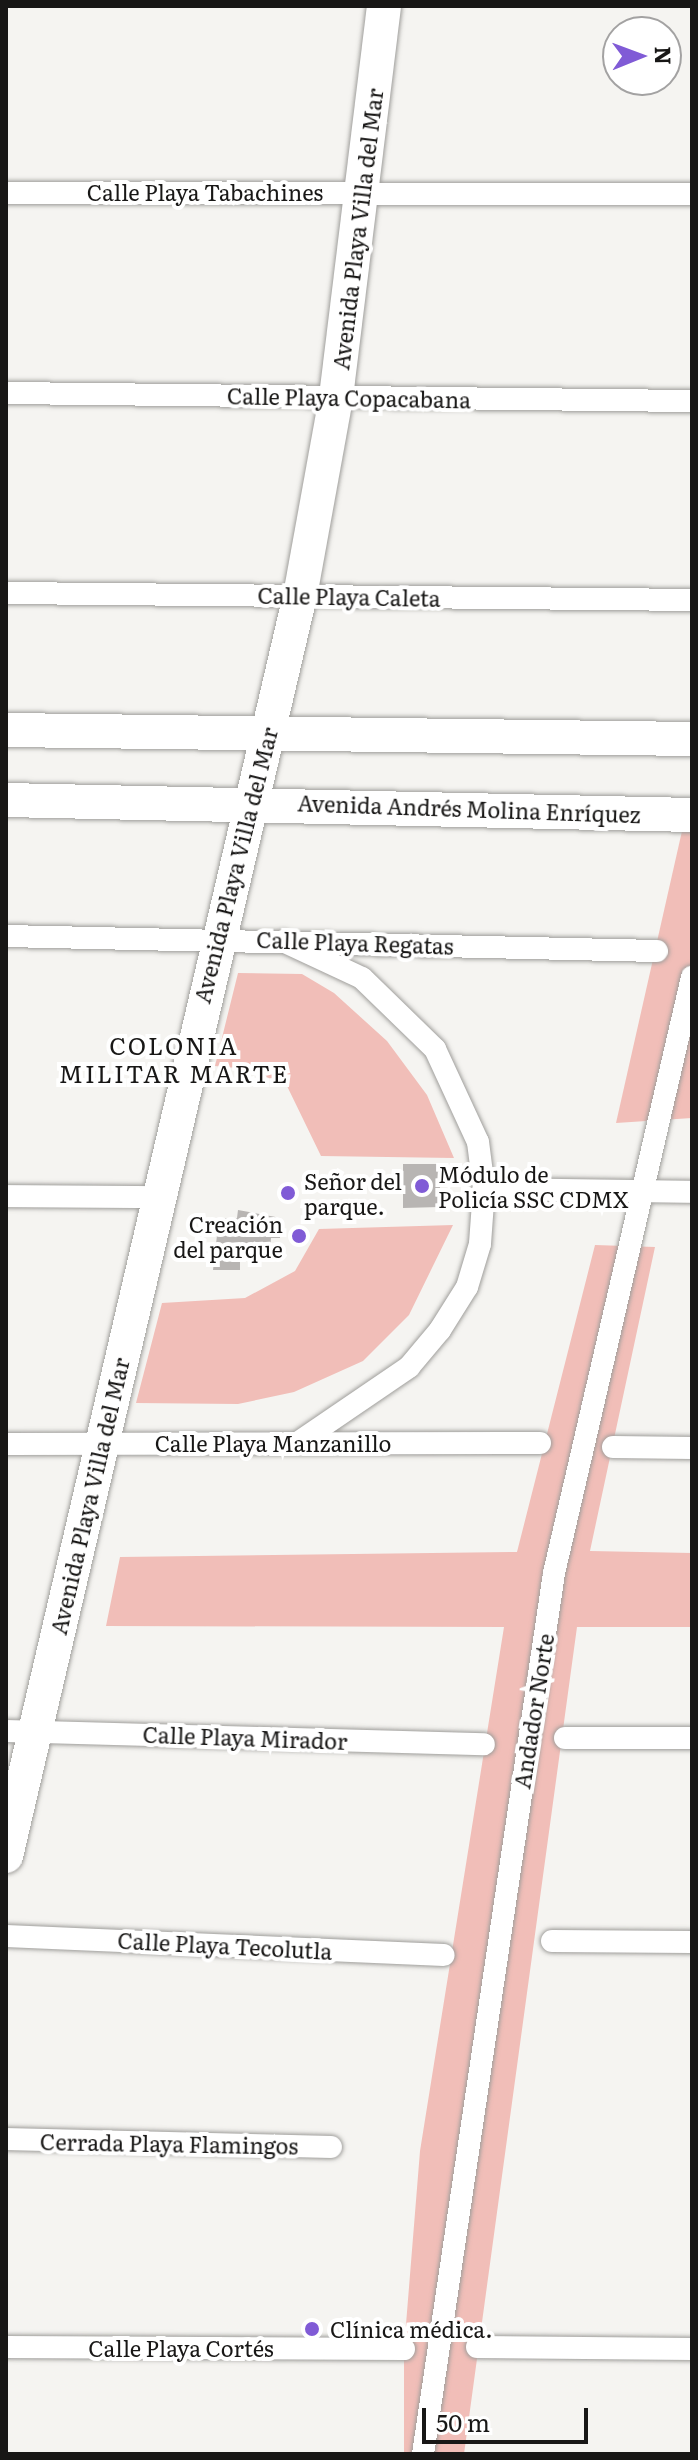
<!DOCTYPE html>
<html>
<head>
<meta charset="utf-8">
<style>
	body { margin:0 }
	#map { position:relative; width:698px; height:2460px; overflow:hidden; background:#f5f4f1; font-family:Literata,serif }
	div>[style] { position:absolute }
	.green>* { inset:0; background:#f1beb8 }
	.building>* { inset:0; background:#b8b5b3 }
	.roads { filter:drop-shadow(0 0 2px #9f9e9b) drop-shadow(0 0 2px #9f9e9b) }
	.street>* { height:22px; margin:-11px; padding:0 11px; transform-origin:11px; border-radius:11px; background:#fff }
	.primary>* { height:34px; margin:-17px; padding:0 17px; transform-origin:17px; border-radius:17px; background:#fff }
	.dots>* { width:22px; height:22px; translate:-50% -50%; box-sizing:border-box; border:4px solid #fff; border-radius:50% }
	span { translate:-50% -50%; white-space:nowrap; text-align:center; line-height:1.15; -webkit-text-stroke:8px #fff; paint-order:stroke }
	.street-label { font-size:22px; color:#181716 }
	.poi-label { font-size:22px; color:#181716 }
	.left { translate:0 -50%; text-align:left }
	.right { translate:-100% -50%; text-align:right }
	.neighbourhood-label { font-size:24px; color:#181716; letter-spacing:2px }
	.frame { position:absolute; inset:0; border:8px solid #181716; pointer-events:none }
	.north { position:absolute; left:602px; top:16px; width:80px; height:80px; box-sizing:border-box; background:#fff; border:2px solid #a3a2a2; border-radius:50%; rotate:89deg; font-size:22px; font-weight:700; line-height:32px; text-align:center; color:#181716 }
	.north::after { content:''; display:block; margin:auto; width:28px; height:36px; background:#805bd6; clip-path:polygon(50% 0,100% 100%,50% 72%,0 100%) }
	.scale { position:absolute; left:422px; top:2408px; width:166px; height:36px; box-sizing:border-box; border:4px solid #181716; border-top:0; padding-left:10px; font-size:24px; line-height:28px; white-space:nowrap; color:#181716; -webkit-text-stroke:6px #fff; paint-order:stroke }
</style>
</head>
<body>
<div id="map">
	<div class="green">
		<i style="clip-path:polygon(682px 831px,692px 831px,692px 1118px,616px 1123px)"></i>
		<i style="clip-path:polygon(238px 973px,302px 974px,334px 993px,387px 1041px,427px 1095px,454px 1158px,321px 1156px,287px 1086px,248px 1069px,215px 1066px)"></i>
		<i style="clip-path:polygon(453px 1225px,409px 1315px,363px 1361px,294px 1392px,238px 1404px,136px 1403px,162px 1303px,245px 1298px,295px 1271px,319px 1229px)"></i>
		<i style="clip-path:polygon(595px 1245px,655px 1247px,590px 1551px,692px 1553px,692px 1627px,577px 1627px,464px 2454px,404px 2454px,404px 2349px,420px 2151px,504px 1627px,106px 1626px,120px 1557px,517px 1552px)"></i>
	</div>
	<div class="building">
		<i style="clip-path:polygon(403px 1164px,440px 1164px,440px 1207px,403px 1208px)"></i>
		<i style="clip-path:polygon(238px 1210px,281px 1218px,280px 1238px,271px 1238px,270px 1250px,255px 1251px,255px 1258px,240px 1258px,240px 1270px,213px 1270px,219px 1218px,237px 1218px)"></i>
	</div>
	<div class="roads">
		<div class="street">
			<i style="left:6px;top:193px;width:686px;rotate:0.08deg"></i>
			<i style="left:6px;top:393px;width:686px;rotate:0.67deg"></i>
			<i style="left:6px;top:593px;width:686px;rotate:0.58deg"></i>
			<i style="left:6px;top:936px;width:651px;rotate:1.32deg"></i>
			<i style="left:283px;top:941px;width:87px;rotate:25.1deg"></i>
			<i style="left:362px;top:978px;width:102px;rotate:44.2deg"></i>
			<i style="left:435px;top:1049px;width:102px;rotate:65.2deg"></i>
			<i style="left:478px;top:1142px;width:47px;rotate:82.7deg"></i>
			<i style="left:484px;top:1189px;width:55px;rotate:94.2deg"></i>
			<i style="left:480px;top:1244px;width:45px;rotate:106.8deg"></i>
			<i style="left:467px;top:1287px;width:51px;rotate:122.1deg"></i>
			<i style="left:440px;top:1330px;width:48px;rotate:130deg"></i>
			<i style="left:409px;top:1367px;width:133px;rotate:145.7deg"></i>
			<i style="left:484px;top:1189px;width:208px;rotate:0.8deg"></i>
			<i style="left:6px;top:1196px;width:153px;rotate:0.4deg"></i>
			<i style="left:6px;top:1444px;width:534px;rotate:-0.11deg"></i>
			<i style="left:613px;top:1447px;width:79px;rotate:0.7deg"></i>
			<i style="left:6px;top:1731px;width:478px;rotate:1.6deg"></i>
			<i style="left:565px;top:1738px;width:127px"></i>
			<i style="left:6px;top:1936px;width:438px;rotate:2.5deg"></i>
			<i style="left:552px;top:1941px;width:140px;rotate:0.4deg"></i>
			<i style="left:6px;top:2139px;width:325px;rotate:1.4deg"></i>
			<i style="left:6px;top:2347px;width:398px;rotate:0.3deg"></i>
			<i style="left:477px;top:2347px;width:215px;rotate:0.5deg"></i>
			<i style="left:423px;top:2454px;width:891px;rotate:-81.54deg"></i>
			<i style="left:554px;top:1573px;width:612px;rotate:-76.96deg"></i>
		</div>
		<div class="primary">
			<i style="left:6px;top:730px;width:686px;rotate:0.75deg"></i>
			<i style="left:6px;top:800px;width:686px;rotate:1.25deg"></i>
			<i style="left:6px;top:1856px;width:1294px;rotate:-76.87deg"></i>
			<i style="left:300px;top:596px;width:202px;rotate:-79.7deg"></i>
			<i style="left:336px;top:397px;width:394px;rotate:-83deg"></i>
		</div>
	</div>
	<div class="dots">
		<i style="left:422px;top:1186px;background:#805bd6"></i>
		<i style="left:288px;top:1193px;background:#805bd6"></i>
		<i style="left:299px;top:1236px;background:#805bd6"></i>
		<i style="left:312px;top:2329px;background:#805bd6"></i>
	</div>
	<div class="street-label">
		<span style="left:205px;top:192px">Calle Playa Tabachines</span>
		<span style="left:357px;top:229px;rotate:-83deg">Avenida Playa Villa del Mar</span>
		<span style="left:349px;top:397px;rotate:1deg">Calle Playa Copacabana</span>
		<span style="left:349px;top:596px;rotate:1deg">Calle Playa Caleta</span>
		<span style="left:469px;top:808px;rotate:2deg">Avenida Andrés Molina Enríquez</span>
		<span style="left:235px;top:865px;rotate:-76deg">Avenida Playa Villa del Mar</span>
		<span style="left:355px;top:942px;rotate:2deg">Calle Playa Regatas</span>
		<span style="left:273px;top:1443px">Calle Playa Manzanillo</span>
		<span style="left:89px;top:1496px;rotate:-77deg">Avenida Playa Villa del Mar</span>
		<span style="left:533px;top:1711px;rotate:-81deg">Andador Norte</span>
		<span style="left:245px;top:1737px;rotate:2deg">Calle Playa Mirador</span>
		<span style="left:225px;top:1945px;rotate:3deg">Calle Playa Tecolutla</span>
		<span style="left:169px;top:2143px;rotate:1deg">Cerrada Playa Flamingos</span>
		<span style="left:181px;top:2348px">Calle Playa Cortés</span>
	</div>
	<div class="poi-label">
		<span class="left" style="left:438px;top:1186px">Módulo de<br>Policía SSC CDMX</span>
		<span class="left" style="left:304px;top:1193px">Señor del<br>parque.</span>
		<span class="right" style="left:283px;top:1236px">Creación<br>del parque</span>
		<span class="left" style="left:330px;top:2329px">Clínica médica.</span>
	</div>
	<div class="neighbourhood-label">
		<span style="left:174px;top:1059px">COLONIA<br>MILITAR MARTE</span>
	</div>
	<div class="frame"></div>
	<div class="north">N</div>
	<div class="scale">50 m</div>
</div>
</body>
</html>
